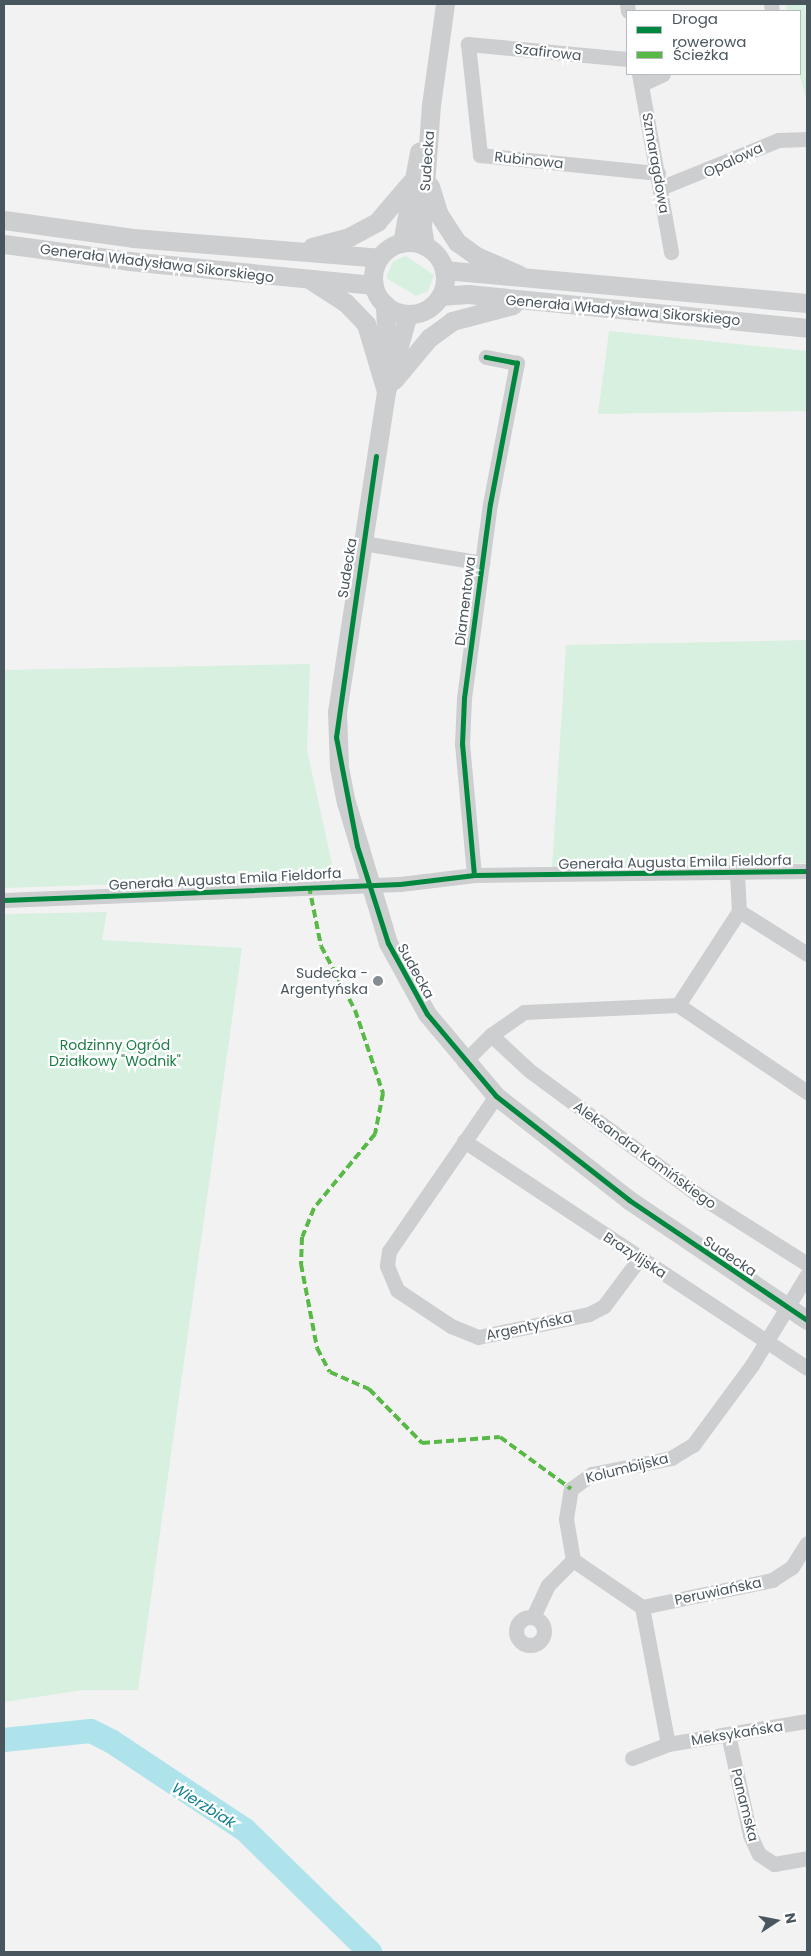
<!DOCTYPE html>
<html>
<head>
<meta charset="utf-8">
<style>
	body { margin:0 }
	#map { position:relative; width:811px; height:1956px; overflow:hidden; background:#f2f2f2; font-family:Poppins,sans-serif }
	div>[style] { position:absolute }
	.green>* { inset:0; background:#d8f0df }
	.river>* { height:24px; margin:-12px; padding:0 12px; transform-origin:12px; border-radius:12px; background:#afe3ec }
	.minor>* { height:15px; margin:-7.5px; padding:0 7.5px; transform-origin:7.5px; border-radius:7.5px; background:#ccced0 }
	.minor>.ring { margin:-7.5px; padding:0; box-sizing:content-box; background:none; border:15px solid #ccced0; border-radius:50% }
	.tertiary>* { height:19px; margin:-9.5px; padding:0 9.5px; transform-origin:9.5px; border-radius:9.5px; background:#ccced0 }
	.tertiary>.ring { margin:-9.5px; padding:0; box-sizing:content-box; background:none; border:19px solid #ccced0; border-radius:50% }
	.quiet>* { height:4px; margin-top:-2px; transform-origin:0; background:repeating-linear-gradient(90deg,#58b947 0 8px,transparent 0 12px) }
	.cycleway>* { height:5px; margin:-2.5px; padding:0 2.5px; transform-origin:2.5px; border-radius:2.5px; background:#00873e }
	.dots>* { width:14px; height:14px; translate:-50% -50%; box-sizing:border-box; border:2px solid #fff; border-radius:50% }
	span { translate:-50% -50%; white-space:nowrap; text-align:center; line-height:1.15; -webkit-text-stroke:4.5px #fff; paint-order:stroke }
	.street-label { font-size:14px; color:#4a565e }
	.poi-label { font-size:14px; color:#4a565e }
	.right { translate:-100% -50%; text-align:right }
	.park-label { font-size:14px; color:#1c7d45 }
	.water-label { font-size:15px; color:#138090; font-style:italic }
	.frame { position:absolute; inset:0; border:5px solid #4a565e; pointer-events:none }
	.legend { position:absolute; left:626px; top:10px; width:175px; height:65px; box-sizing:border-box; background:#fff; border:1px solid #b7bbbf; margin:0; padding:6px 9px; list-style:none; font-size:15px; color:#4a565e }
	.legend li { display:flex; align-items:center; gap:10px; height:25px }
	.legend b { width:25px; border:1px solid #b7bbbf }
	.north { position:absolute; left:751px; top:1896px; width:50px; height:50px; -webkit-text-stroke:4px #fff; paint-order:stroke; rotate:79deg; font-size:14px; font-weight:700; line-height:20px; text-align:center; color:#4a565e }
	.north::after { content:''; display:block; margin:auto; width:18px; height:22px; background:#4a565e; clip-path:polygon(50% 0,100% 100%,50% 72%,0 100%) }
</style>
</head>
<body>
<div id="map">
	<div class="green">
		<i style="clip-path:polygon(786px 4px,807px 4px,807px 101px,799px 74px,800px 11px,787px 11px)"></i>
		<i style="clip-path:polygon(406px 256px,434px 275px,428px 291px,416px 296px,386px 278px,393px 261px)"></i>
		<i style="clip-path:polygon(609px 331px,807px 351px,807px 411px,598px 414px)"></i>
		<i style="clip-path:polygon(807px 640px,807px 863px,552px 868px,566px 645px)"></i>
		<i style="clip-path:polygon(310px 664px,307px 750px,335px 877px,4px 888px,4px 670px)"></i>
		<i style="clip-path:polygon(107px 912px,102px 940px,242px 948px,138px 1690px,83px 1690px,4px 1702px,4px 914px)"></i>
	</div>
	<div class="river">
		<i style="left:4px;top:1740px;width:87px;rotate:-5.9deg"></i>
		<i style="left:91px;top:1731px;width:22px;rotate:27deg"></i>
		<i style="left:111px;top:1741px;width:161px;rotate:33.6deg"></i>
		<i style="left:245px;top:1830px;width:175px;rotate:44.3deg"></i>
	</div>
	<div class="minor">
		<i style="left:627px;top:4px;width:7px;rotate:82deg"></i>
		<i style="left:771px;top:4px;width:7px;rotate:82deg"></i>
		<i style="left:627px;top:59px;width:160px;rotate:-174.6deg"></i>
		<i style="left:468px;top:44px;width:112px;rotate:83.8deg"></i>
		<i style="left:480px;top:155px;width:179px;rotate:5.8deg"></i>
		<i style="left:639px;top:74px;width:181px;rotate:79.8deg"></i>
		<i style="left:642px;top:84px;width:23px;rotate:-25deg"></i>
		<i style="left:660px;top:188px;width:127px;rotate:-22.1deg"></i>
		<i style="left:778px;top:140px;width:29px;rotate:-2deg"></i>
		<i style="left:363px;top:543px;width:121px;rotate:9.5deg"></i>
		<i style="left:737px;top:874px;width:37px;rotate:87deg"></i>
		<i style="left:474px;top:875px;width:132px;rotate:-95.2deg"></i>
		<i style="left:462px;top:744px;width:46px;rotate:-87.5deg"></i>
		<i style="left:464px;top:698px;width:196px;rotate:-82.4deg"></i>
		<i style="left:490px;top:504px;width:144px;rotate:-79.2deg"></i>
		<i style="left:517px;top:363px;width:32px;rotate:-169deg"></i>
		<i style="left:4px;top:900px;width:396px;rotate:-2.3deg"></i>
		<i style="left:400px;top:884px;width:75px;rotate:-6.9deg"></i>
		<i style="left:474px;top:875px;width:333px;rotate:-0.7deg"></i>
		<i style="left:678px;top:1005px;width:112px;rotate:-57deg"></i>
		<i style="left:739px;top:911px;width:80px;rotate:32.3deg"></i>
		<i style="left:491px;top:1035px;width:53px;rotate:42.7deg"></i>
		<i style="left:530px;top:1071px;width:209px;rotate:36.4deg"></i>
		<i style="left:698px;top:1195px;width:129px;rotate:32.3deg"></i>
		<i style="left:464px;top:1062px;width:38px;rotate:-45deg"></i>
		<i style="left:491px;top:1035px;width:40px;rotate:-34.9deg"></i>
		<i style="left:524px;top:1012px;width:154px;rotate:-2.6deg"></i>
		<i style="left:678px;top:1005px;width:156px;rotate:34deg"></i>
		<i style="left:496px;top:1096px;width:188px;rotate:124.6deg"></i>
		<i style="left:389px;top:1251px;width:15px;rotate:98deg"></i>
		<i style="left:387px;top:1266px;width:26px;rotate:67deg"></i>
		<i style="left:397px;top:1290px;width:65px;rotate:33.7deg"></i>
		<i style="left:451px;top:1326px;width:29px;rotate:22deg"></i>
		<i style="left:478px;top:1337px;width:113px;rotate:-11.7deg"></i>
		<i style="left:589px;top:1314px;width:17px;rotate:-28deg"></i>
		<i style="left:604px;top:1306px;width:59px;rotate:-53.3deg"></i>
		<i style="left:464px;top:1141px;width:411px;rotate:33.5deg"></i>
		<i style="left:573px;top:1560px;width:83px;rotate:34.3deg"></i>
		<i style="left:642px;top:1607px;width:139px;rotate:79.3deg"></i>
		<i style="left:668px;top:1744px;width:141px;rotate:-9.4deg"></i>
		<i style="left:642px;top:1607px;width:133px;rotate:-11.7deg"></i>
		<i style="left:772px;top:1580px;width:24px;rotate:-33deg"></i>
		<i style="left:792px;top:1567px;width:28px;rotate:-58deg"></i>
		<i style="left:533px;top:1617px;width:35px;rotate:-65deg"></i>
		<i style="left:548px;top:1585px;width:35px;rotate:-45deg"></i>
		<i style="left:573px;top:1560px;width:42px;rotate:-99.7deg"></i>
		<i style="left:566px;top:1519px;width:30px;rotate:-81deg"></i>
		<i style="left:571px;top:1489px;width:26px;rotate:-36deg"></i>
		<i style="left:592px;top:1474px;width:81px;rotate:-11.4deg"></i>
		<i style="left:671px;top:1458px;width:26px;rotate:-31deg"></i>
		<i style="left:693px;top:1445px;width:99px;rotate:-53.6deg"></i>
		<i style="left:752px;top:1365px;width:105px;rotate:-58.6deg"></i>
		<i class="ring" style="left:516px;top:1617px;width:13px;height:13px"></i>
		<i style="left:728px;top:1734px;width:103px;rotate:77.7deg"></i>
		<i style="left:750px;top:1835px;width:21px;rotate:65deg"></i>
		<i style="left:759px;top:1854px;width:18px;rotate:34deg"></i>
		<i style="left:774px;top:1864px;width:34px;rotate:-10deg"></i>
		<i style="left:632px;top:1758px;width:39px;rotate:-21deg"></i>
	</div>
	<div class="tertiary">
		<i style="left:430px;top:186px;width:28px;rotate:73deg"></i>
		<i style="left:438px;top:213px;width:35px;rotate:57deg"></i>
		<i style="left:457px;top:242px;width:24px;rotate:36deg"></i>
		<i style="left:476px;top:256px;width:46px;rotate:23.2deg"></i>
		<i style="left:4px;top:220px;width:130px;rotate:7.9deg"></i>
		<i style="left:133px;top:238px;width:247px;rotate:4.6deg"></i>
		<i class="ring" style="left:373px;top:242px;width:53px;height:53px"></i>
		<i style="left:402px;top:243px;width:93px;rotate:-79.4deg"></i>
		<i style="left:4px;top:244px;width:126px;rotate:7.7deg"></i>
		<i style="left:129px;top:261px;width:246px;rotate:5.6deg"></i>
		<i style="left:425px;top:246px;width:19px;rotate:-99deg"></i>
		<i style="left:422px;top:227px;width:122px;rotate:-85.8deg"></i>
		<i style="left:431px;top:105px;width:102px;rotate:-82.1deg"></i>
		<i style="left:312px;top:247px;width:38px;rotate:-15deg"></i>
		<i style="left:349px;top:237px;width:32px;rotate:-28deg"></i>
		<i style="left:377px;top:222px;width:52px;rotate:-49.6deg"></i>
		<i style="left:444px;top:270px;width:364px;rotate:5.2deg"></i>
		<i style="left:312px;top:281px;width:40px;rotate:32.9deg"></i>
		<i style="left:346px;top:303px;width:29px;rotate:46deg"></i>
		<i style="left:366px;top:324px;width:70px;rotate:73.4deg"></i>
		<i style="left:440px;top:296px;width:28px;rotate:-4deg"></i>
		<i style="left:468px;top:294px;width:341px;rotate:5.7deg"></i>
		<i style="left:385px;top:304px;width:61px;rotate:88.1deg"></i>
		<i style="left:408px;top:314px;width:81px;rotate:105.8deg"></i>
		<i style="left:386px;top:392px;width:324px;rotate:98.7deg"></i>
		<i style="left:337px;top:712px;width:55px;rotate:87.9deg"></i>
		<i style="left:339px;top:767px;width:36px;rotate:79deg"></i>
		<i style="left:346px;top:802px;width:147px;rotate:73.4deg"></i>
		<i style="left:388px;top:943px;width:81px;rotate:61.2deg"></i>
		<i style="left:427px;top:1014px;width:107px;rotate:49.9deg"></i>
		<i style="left:496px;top:1096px;width:169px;rotate:38deg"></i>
		<i style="left:629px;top:1200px;width:215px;rotate:34deg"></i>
		<i style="left:394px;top:380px;width:55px;rotate:-50.2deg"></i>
		<i style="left:429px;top:338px;width:29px;rotate:-36deg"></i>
		<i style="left:452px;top:321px;width:63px;rotate:-14.7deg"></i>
	</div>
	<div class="quiet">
		<i style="left:309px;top:886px;width:61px;rotate:78.7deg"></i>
		<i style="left:321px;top:946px;width:72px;rotate:62deg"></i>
		<i style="left:355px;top:1010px;width:88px;rotate:71.4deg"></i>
		<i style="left:383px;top:1093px;width:42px;rotate:101deg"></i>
		<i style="left:375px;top:1134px;width:96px;rotate:129.5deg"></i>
		<i style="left:314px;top:1208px;width:31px;rotate:112deg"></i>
		<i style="left:302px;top:1237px;width:27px;rotate:92deg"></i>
		<i style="left:301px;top:1264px;width:86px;rotate:79.2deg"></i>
		<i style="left:317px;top:1348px;width:27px;rotate:62deg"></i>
		<i style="left:330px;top:1372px;width:43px;rotate:23.6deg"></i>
		<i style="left:369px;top:1389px;width:76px;rotate:45.5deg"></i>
		<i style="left:422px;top:1443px;width:78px;rotate:-4.4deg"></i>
		<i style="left:500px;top:1437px;width:88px;rotate:36.2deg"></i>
	</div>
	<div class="cycleway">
		<i style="left:376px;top:456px;width:284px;rotate:98.1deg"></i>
		<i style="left:336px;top:737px;width:111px;rotate:79.1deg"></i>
		<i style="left:357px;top:846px;width:102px;rotate:72.3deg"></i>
		<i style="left:388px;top:943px;width:81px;rotate:61.2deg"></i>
		<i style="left:427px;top:1014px;width:107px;rotate:49.9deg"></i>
		<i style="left:496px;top:1096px;width:169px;rotate:38deg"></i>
		<i style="left:629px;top:1200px;width:215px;rotate:34deg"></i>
		<i style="left:474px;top:875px;width:132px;rotate:-95.2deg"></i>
		<i style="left:462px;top:744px;width:46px;rotate:-87.5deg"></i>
		<i style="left:464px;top:698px;width:196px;rotate:-82.4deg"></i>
		<i style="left:490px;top:504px;width:144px;rotate:-79.2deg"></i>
		<i style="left:517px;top:363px;width:32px;rotate:-169deg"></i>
		<i style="left:4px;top:900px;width:396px;rotate:-2.3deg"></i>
		<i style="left:400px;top:884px;width:75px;rotate:-6.9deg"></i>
		<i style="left:474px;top:875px;width:333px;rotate:-0.7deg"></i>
	</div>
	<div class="dots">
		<i style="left:378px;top:981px;background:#858d92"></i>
	</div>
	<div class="street-label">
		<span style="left:548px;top:52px;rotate:6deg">Szafirowa</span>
		<span style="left:529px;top:160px;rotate:6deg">Rubinowa</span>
		<span style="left:733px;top:160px;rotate:-25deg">Opalowa</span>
		<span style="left:427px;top:161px;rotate:-86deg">Sudecka</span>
		<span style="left:656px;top:163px;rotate:80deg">Szmaragdowa</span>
		<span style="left:157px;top:263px;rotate:7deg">Generała Władysława Sikorskiego</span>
		<span style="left:623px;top:310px;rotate:5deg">Generała Władysława Sikorskiego</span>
		<span style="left:347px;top:568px;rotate:-81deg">Sudecka</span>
		<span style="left:465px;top:601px;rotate:-83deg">Diamentowa</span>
		<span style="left:675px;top:862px;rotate:-1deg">Generała Augusta Emila Fieldorfa</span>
		<span style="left:225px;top:879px;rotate:-3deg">Generała Augusta Emila Fieldorfa</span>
		<span style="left:416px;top:971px;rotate:61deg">Sudecka</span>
		<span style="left:645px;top:1155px;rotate:36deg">Aleksandra Kamińskiego</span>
		<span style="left:635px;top:1255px;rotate:33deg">Brazylijska</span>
		<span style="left:730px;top:1256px;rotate:34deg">Sudecka</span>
		<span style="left:529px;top:1326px;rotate:-12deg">Argentyńska</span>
		<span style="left:627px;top:1468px;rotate:-14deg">Kolumbijska</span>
		<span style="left:718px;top:1591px;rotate:-12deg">Peruwiańska</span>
		<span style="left:737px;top:1733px;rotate:-9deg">Meksykańska</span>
		<span style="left:745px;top:1805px;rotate:76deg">Panamska</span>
	</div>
	<div class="poi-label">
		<span class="right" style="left:368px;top:981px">Sudecka -<br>Argentyńska</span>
	</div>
	<div class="park-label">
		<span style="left:115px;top:1053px">Rodzinny Ogród<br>Działkowy "Wodnik"</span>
	</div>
	<div class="water-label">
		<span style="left:204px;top:1805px;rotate:32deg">Wierzbiak</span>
	</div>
	<div class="frame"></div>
	<ul class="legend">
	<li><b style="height:6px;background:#00873e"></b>Droga rowerowa</li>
	<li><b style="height:6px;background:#58b947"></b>Ścieżka</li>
	</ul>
	<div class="north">N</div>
</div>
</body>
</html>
